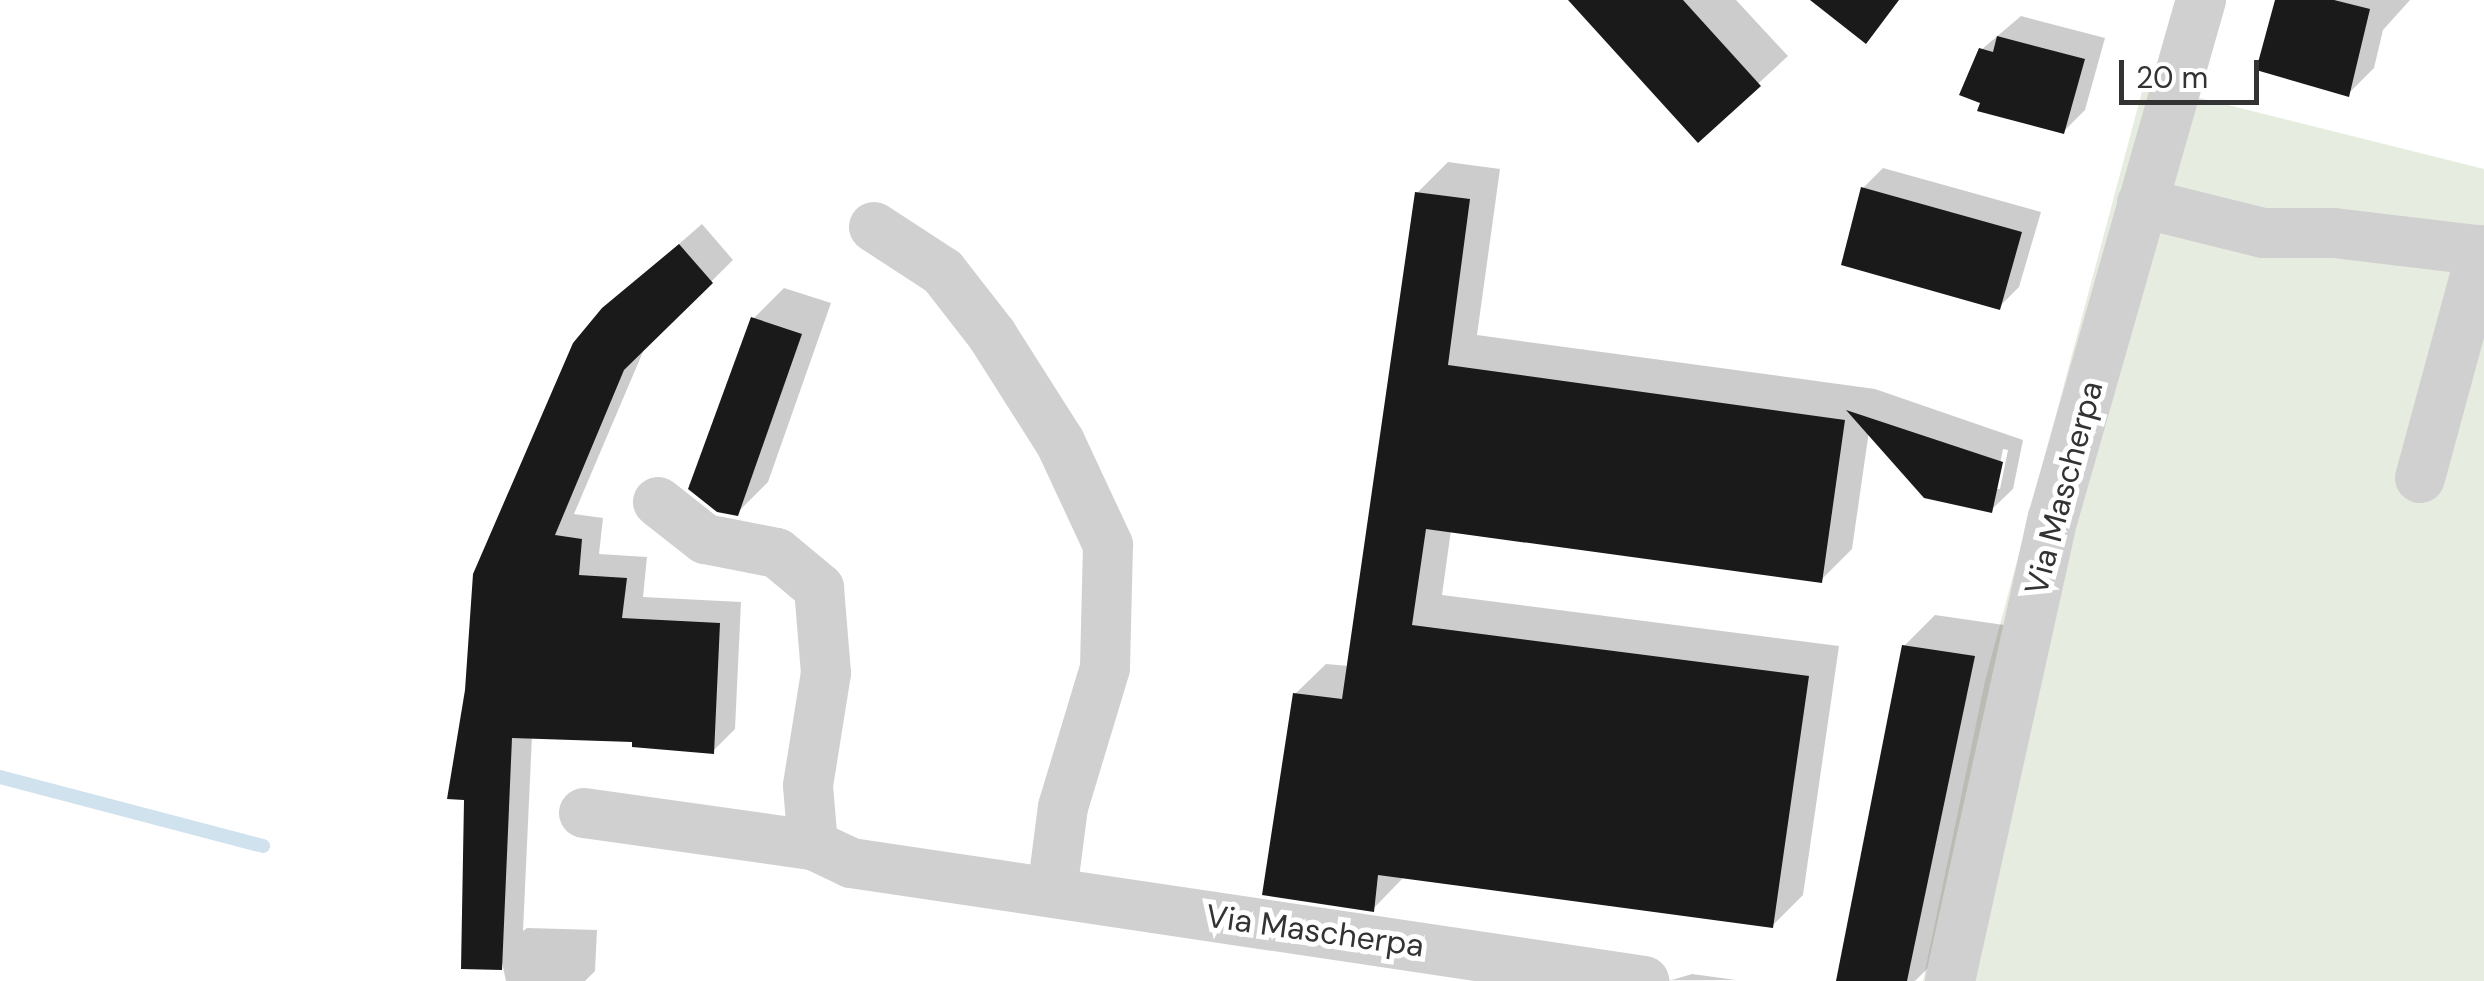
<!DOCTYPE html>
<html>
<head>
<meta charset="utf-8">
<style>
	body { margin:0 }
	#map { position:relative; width:2484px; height:981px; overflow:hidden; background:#fff; font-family:"DM Sans",sans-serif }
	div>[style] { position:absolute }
	.green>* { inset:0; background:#e6ecdf }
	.shadow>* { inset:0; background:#0003 }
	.stream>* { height:14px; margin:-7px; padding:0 7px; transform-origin:7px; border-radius:7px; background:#cfe2ee }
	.building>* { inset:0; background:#1a1a1a }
	.minor>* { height:50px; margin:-25px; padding:0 25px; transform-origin:25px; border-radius:25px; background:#d0d0d0 }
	span { translate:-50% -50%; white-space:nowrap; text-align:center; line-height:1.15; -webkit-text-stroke:10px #fff; paint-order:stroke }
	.street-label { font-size:32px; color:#333 }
	.scale { position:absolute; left:2119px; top:60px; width:140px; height:45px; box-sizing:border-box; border:5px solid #333; border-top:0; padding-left:12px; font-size:30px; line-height:35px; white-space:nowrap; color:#333; -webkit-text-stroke:8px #fff; paint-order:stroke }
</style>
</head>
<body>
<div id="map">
	<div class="green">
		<i style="clip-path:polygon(2144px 84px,2484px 169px,2484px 981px,1923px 981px,1985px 681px)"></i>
	</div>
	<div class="shadow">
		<i style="clip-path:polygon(1592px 0,1736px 0,1788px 56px,1698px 139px)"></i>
		<i style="clip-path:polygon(2280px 0,2410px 0,2383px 30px,2374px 68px,2348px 94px)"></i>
		<i style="clip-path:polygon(2021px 16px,2105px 38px,2085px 110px,2063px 132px,1981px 50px)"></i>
		<i style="clip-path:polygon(evenodd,1448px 162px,1500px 169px,1477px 335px,1875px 389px,2023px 440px,2013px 489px,1991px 510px,1869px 431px,1852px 549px,1821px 580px,1451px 530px,1442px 595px,1839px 646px,1803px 895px,1772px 926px,1403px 878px,1373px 909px,1295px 694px,1326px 664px,1349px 666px,1417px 193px,1448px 162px,2003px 449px,2008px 450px,2000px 489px,1995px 489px,2003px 449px)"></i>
		<i style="clip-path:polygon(1883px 168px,2041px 212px,2019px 287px,1999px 307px,1863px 188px)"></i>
		<i style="clip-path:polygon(702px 224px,733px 260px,645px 347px,574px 514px,603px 518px,599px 554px,647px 557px,643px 597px,741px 602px,735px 729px,713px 751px,635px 740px,532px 736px,523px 931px,527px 928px,597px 930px,595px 971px,585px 981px,506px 981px,467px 798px,604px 309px)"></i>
		<i style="clip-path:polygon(784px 288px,831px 303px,768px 482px,737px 513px,753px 319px)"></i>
		<i style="clip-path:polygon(1935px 615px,2004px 625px,1935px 961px,1915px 981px,1842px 981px,1904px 646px)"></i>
		<i style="clip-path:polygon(1519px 957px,1672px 980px,1692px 974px,1736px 980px,1494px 981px)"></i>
	</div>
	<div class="stream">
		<i style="left:0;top:777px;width:272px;rotate:14.7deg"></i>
	</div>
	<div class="building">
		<i style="clip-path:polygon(1568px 0,1683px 0,1761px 86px,1698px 143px)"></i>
		<i style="clip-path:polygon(1810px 0,1899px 0,1866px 44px)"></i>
		<i style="clip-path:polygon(2275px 0,2334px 0,2370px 9px,2349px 97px,2256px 70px)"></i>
		<i style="clip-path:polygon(1997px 36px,2085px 59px,2064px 134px,1977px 111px,1980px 103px,1959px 95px,1979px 48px,1993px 52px)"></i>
		<i style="clip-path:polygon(1861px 187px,2022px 232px,2000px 310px,1841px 265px)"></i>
		<i style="clip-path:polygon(1415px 192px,1470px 199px,1448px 365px,1845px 420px,1822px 583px,1426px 529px,1412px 625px,1809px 676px,1773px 928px,1378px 875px,1374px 912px,1262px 895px,1293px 693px,1342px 699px)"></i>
		<i style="clip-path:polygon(679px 244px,713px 283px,624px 370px,555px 535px,582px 539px,579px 575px,627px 578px,622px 618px,720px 623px,714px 754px,632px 747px,632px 742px,512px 738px,502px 970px,461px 969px,464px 800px,447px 799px,465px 690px,473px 574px,573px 343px,602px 308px)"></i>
		<i style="clip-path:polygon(751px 317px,802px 334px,738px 516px,717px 512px,688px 489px)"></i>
		<i style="clip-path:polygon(1846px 410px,2003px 462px,1992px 513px,1924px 498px)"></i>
		<i style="clip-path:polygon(1902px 645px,1975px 656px,1907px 981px,1836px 981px)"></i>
	</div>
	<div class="minor">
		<i style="left:2142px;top:203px;width:125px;rotate:13.9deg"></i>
		<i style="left:2263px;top:233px;width:71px"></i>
		<i style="left:2334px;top:233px;width:151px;rotate:6.8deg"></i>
		<i style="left:874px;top:227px;width:82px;rotate:33.1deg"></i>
		<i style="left:943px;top:272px;width:80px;rotate:52.1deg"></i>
		<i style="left:992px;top:335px;width:127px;rotate:57.6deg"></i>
		<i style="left:1060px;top:442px;width:114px;rotate:65deg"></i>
		<i style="left:1108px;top:545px;width:123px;rotate:91.4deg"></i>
		<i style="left:1105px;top:668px;width:145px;rotate:106.8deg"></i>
		<i style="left:1063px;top:807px;width:86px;rotate:97.4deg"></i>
		<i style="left:2420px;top:478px;width:236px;rotate:-74.8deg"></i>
		<i style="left:658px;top:502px;width:60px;rotate:38.2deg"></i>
		<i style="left:705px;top:539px;width:73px;rotate:11deg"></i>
		<i style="left:777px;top:553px;width:55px;rotate:39.8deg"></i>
		<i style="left:819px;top:588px;width:85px;rotate:85.3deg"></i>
		<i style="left:826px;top:673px;width:114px;rotate:99.1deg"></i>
		<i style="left:808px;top:786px;width:59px;rotate:85.2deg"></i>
		<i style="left:813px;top:845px;width:42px;rotate:25.3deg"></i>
		<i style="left:851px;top:863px;width:802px;rotate:8.46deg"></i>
		<i style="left:584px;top:813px;width:231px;rotate:8deg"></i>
		<i style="left:1950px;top:981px;width:474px;rotate:-77.5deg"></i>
		<i style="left:2053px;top:518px;width:539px;rotate:-74.05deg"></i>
	</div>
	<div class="street-label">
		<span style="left:2064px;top:488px;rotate:-75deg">Via Mascherpa</span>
		<span style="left:1315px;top:931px;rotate:8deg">Via Mascherpa</span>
	</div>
	<div class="scale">20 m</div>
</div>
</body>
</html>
